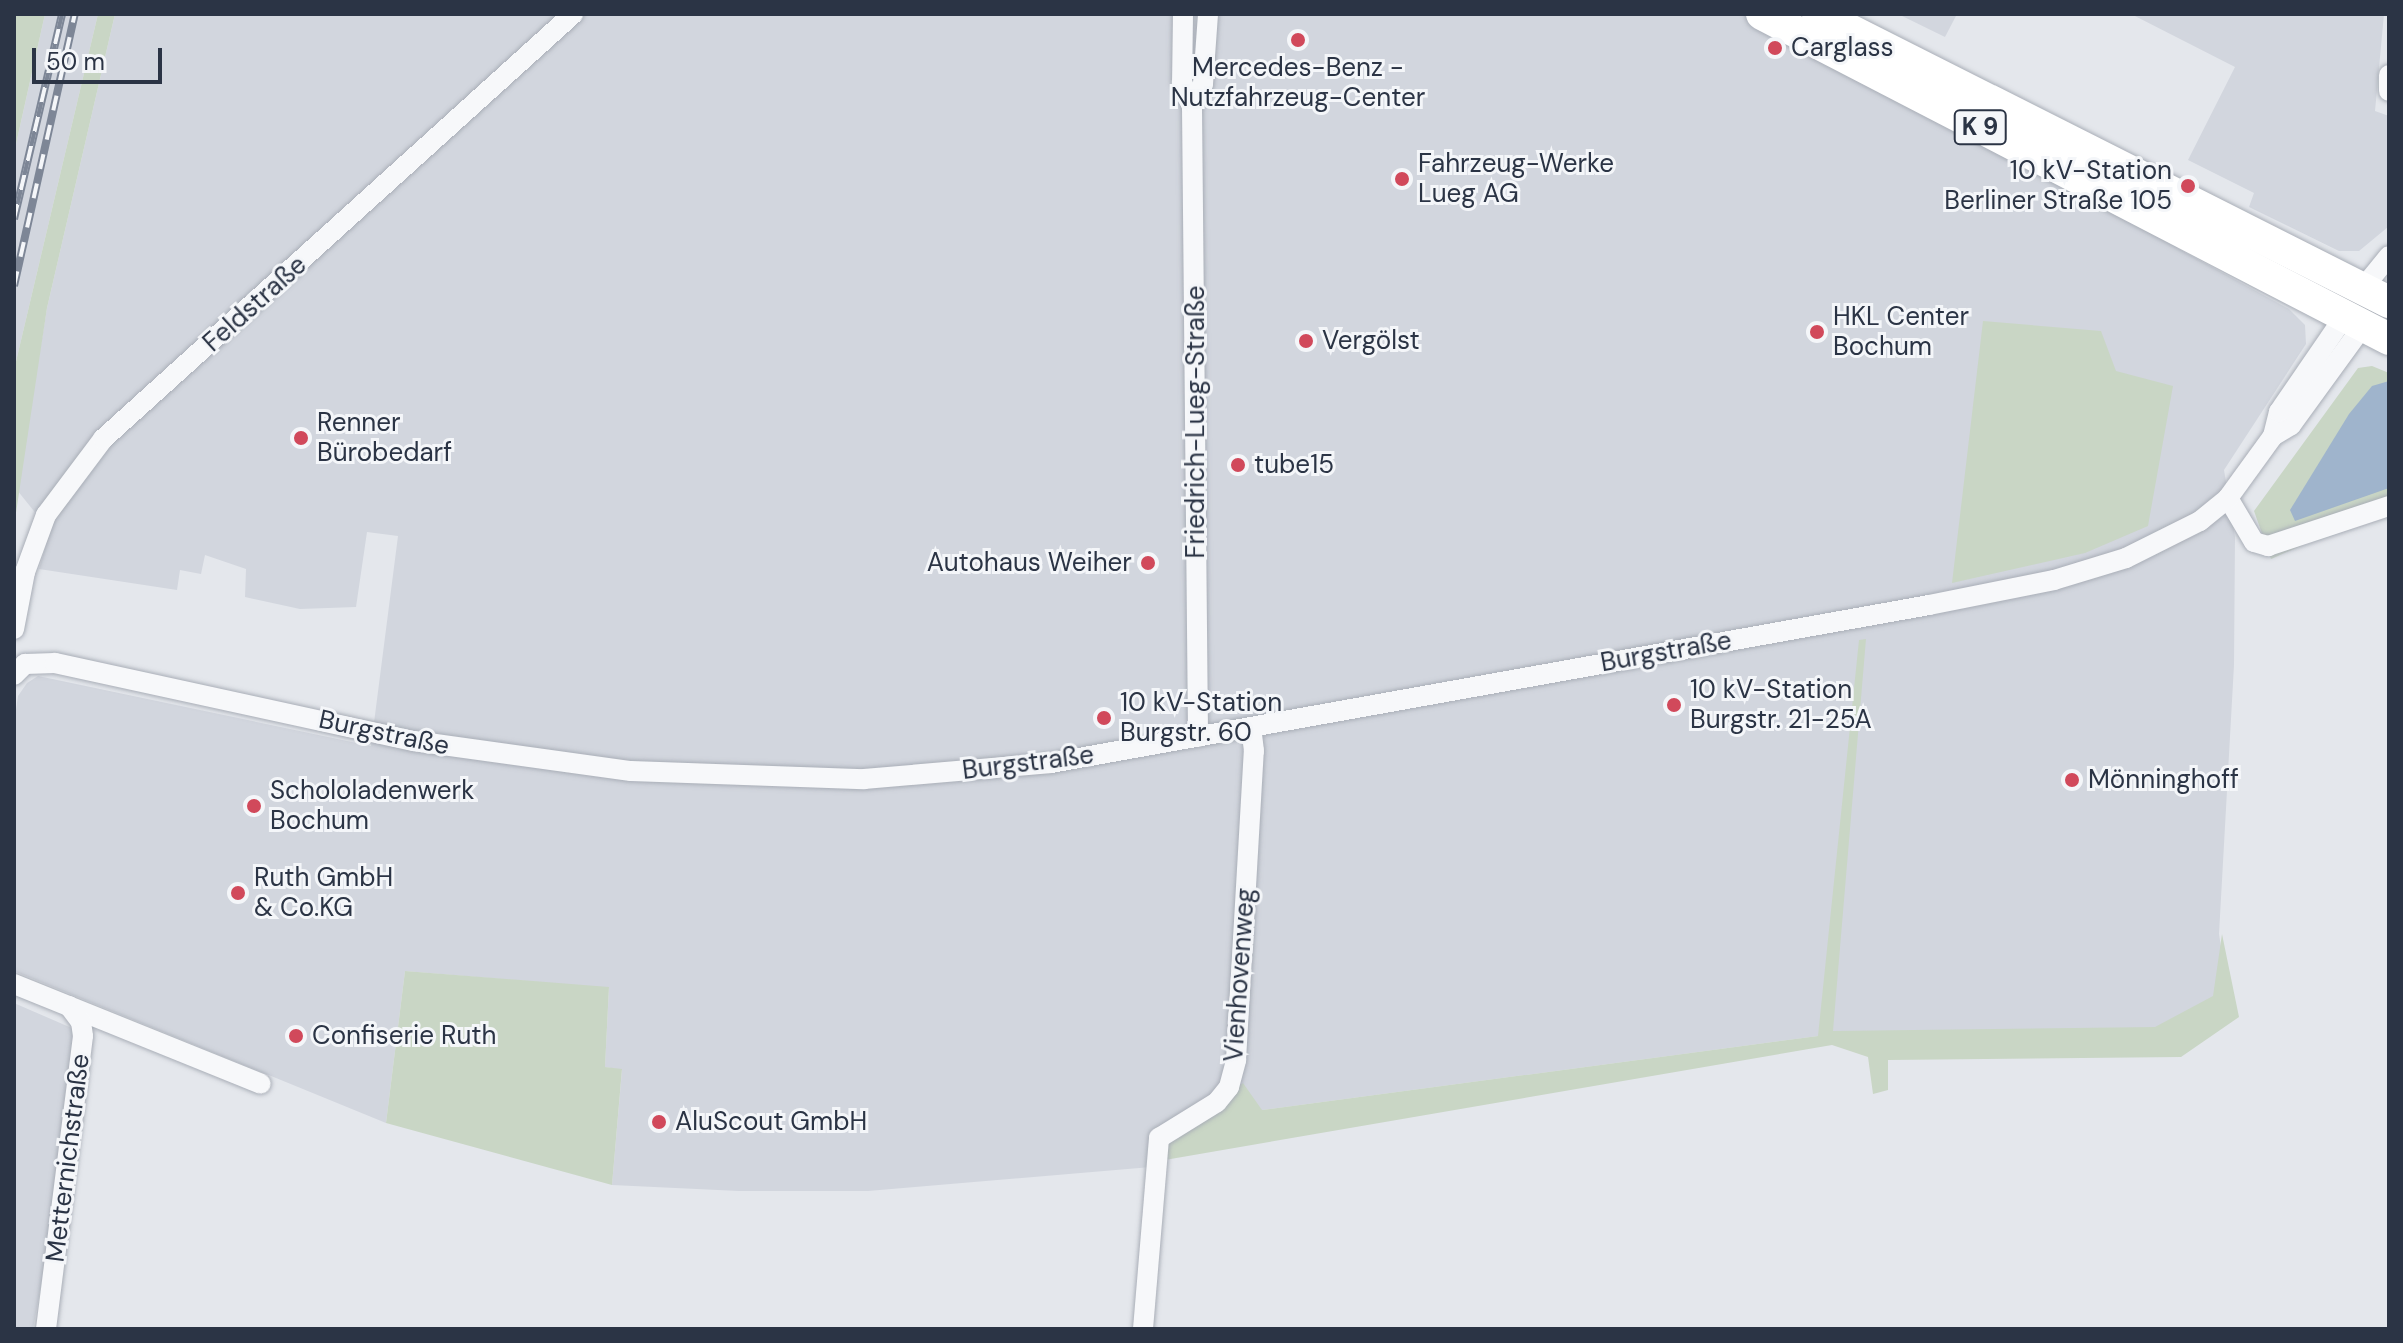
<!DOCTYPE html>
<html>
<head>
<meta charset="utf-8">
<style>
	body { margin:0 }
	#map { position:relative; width:2403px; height:1343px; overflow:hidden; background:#e4e7ec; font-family:"DM Sans",sans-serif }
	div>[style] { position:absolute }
	.built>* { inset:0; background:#d2d6de }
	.green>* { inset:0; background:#c9d6c5 }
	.water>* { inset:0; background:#9fb4cc }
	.roads { filter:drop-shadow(0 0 2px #a9aeb7) drop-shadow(0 0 2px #a9aeb7) }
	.minor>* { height:20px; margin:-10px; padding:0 10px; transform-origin:10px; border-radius:10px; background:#f7f8fa }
	.primary>* { height:32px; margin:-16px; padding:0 16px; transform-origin:16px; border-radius:16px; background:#fff }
	.rail>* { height:8px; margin-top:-4px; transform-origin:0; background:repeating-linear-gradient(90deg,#f4f6f9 0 15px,#7d8696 0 30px); box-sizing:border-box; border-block:2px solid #7d8696 }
	.dots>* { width:22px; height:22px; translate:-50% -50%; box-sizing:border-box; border:4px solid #f4f6f9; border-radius:50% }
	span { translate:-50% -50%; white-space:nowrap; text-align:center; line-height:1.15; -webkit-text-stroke:6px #f4f6f9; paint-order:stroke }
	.shield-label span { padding:2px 6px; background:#f4f6f9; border:2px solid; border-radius:6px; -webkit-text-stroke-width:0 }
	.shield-label { font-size:24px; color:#2b3445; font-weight:700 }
	.poi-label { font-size:26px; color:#2b3445 }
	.left { translate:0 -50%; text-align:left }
	.right { translate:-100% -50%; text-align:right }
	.street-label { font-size:26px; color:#2b3445 }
	.frame { position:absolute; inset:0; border:16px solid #2b3445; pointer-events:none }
	.scale { position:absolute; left:32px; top:48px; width:130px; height:36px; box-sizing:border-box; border:4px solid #2b3445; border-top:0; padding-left:10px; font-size:24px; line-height:28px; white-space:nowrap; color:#2b3445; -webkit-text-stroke:6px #f4f6f9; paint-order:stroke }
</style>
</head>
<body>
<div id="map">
	<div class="built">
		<i style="clip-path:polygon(45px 14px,98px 14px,14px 370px,14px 153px)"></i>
		<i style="clip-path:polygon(115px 14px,1741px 14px,2174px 241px,2177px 248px,2289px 309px,2305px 325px,2306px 344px,2224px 470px,2235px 537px,2234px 665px,2219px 934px,2231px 1011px,2181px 1053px,1818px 1036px,1262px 1110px,1151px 1167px,868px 1191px,739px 1191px,612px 1185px,622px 1070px,605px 1067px,609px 988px,405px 971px,386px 1123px,14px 971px,14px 723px,18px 696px,27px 683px,38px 676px,371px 746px,398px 536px,367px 532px,356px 607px,300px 609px,245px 597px,246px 569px,205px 555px,201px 574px,180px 570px,177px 590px,39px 569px,50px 531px,17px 490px,47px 308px)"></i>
		<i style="clip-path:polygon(1898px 14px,1957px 14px,1945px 37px)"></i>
		<i style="clip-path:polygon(2131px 14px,2384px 14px,2375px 111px,2389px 116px,2388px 227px,2359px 251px,2339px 251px,2249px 207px,2254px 193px,2188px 160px,2235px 67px)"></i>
		<i style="clip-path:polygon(14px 1003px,74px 1029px,52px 1224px,33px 1329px,14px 1329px)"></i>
	</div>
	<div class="green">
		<i style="clip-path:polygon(14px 14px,45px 14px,14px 153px)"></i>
		<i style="clip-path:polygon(98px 14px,115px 14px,47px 308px,14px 526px,14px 370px)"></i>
		<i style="clip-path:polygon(1983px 321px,2101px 331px,2116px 371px,2173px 386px,2148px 526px,2085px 553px,1952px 583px)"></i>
		<i style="clip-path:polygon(2372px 366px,2389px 373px,2389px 514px,2362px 519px,2271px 559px,2254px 511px,2358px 368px)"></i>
		<i style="clip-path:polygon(1866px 639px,1833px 1031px,2155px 1027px,2213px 996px,2222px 934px,2239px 1017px,2181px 1057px,1888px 1060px,1888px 1090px,1873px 1094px,1868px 1057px,1832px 1045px,1159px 1161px,1165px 1139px,1243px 1083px,1262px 1110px,1818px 1036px,1859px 640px)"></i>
		<i style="clip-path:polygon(405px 971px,609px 987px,605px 1067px,622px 1069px,612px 1185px,386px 1123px)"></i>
	</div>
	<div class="water">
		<i style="clip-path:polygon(2389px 381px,2389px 488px,2295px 521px,2290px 510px,2349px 414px,2372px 386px)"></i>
	</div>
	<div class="roads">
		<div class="minor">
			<i style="left:1183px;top:14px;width:68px;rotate:90.8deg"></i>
			<i style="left:1182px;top:82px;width:27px;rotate:68deg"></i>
			<i style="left:1192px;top:107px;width:630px;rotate:89.45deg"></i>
			<i style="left:2389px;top:75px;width:16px;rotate:90deg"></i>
			<i style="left:1192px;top:107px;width:25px;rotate:-64deg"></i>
			<i style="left:1203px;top:84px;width:70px;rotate:-85.9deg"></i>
			<i style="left:2363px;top:288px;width:41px;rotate:-50.9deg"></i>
			<i style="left:2273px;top:436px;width:21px;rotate:-31deg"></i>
			<i style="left:2291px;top:425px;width:122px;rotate:-54deg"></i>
			<i style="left:2228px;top:498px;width:51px;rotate:59.4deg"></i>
			<i style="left:2254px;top:542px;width:15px;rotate:16deg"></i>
			<i style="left:2268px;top:546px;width:127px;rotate:-18.3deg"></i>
			<i style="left:14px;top:629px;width:58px;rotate:-79.1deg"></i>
			<i style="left:25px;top:572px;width:61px;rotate:-69.8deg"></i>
			<i style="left:46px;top:515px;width:95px;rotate:-53.1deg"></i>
			<i style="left:103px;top:439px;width:634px;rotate:-42.12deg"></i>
			<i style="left:14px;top:675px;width:16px;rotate:-45deg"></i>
			<i style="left:25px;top:664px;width:30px;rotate:-2deg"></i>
			<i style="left:55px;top:663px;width:367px;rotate:12.3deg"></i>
			<i style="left:414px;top:741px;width:219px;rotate:7.9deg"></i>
			<i style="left:631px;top:771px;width:233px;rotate:2deg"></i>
			<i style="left:864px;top:779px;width:188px;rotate:-4.9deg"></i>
			<i style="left:1051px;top:763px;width:892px;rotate:-10.2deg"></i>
			<i style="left:1929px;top:605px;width:127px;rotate:-11.3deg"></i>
			<i style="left:2054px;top:580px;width:75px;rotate:-17deg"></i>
			<i style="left:2126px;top:558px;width:83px;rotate:-26.6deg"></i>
			<i style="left:2200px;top:521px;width:36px;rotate:-39deg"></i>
			<i style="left:2228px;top:498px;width:77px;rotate:-54deg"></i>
			<i style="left:2273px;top:436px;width:25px;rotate:-76deg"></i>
			<i style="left:2279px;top:412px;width:115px;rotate:-55.6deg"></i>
			<i style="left:14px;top:984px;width:266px;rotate:22deg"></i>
			<i style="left:46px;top:1329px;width:295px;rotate:-82.8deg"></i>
			<i style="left:83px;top:1036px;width:14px;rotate:-98deg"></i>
			<i style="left:81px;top:1022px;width:20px;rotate:-127deg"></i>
			<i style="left:1143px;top:1329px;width:192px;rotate:-85.2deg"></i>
			<i style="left:1159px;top:1138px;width:68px;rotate:-31.8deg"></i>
			<i style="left:1217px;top:1102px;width:19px;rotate:-51deg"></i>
			<i style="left:1229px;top:1087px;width:28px;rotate:-75deg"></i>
			<i style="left:1236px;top:1060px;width:310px;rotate:-86.7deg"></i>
			<i style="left:1254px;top:751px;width:24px;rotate:-97deg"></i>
		</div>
		<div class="primary">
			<i style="left:1762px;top:14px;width:706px;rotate:27.4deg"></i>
			<i style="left:1818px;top:14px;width:640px;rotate:26.77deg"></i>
		</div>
	</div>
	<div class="rail">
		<i style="left:14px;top:219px;width:211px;rotate:-76.8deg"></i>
		<i style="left:14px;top:286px;width:279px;rotate:-77.4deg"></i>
	</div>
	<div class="dots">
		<i style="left:1298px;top:40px;background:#d1495b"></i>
		<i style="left:1775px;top:48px;background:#d1495b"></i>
		<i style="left:1402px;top:179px;background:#d1495b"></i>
		<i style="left:2188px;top:186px;background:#d1495b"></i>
		<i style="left:1817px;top:332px;background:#d1495b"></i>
		<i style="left:1306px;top:341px;background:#d1495b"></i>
		<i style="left:301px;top:438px;background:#d1495b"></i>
		<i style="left:1238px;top:465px;background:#d1495b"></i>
		<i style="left:1148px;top:563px;background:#d1495b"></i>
		<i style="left:1674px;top:705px;background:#d1495b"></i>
		<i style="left:1104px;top:718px;background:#d1495b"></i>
		<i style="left:2072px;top:780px;background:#d1495b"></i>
		<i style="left:254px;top:806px;background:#d1495b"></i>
		<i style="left:238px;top:893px;background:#d1495b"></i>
		<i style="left:296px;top:1036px;background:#d1495b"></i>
		<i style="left:659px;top:1122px;background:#d1495b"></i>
	</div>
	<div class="shield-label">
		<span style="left:1980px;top:127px">K 9</span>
	</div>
	<div class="poi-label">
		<span class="left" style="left:1791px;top:48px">Carglass</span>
		<span style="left:1298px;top:83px">Mercedes-Benz -<br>Nutzfahrzeug-Center</span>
		<span class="left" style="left:1418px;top:179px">Fahrzeug-Werke<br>Lueg AG</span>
		<span class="right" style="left:2172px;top:186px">10 kV-Station<br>Berliner Straße 105</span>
		<span class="left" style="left:1833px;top:332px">HKL Center<br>Bochum</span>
		<span class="left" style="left:1322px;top:341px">Vergölst</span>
		<span class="left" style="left:317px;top:438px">Renner<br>Bürobedarf</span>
		<span class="left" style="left:1254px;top:465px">tube15</span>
		<span class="right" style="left:1132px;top:563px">Autohaus Weiher</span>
		<span class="left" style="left:1690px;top:705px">10 kV-Station<br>Burgstr. 21-25A</span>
		<span class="left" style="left:1120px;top:718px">10 kV-Station<br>Burgstr. 60</span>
		<span class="left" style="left:2088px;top:780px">Mönninghoff</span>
		<span class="left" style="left:270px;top:806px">Schololadenwerk<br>Bochum</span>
		<span class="left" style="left:254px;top:893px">Ruth GmbH<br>&amp; Co.KG</span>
		<span class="left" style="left:312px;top:1036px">Confiserie Ruth</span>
		<span class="left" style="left:675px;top:1122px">AluScout GmbH</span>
	</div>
	<div class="street-label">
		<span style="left:255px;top:304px;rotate:-42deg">Feldstraße</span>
		<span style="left:1196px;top:422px;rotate:-90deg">Friedrich-Lueg-Straße</span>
		<span style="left:1666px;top:652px;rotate:-10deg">Burgstraße</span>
		<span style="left:384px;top:733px;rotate:12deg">Burgstraße</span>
		<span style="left:1028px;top:763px;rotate:-7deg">Burgstraße</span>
		<span style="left:1240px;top:975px;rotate:-86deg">Vienhovenweg</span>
		<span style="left:68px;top:1158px;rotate:-83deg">Metternichstraße</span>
	</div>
	<div class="frame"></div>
	<div class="scale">50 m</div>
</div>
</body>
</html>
